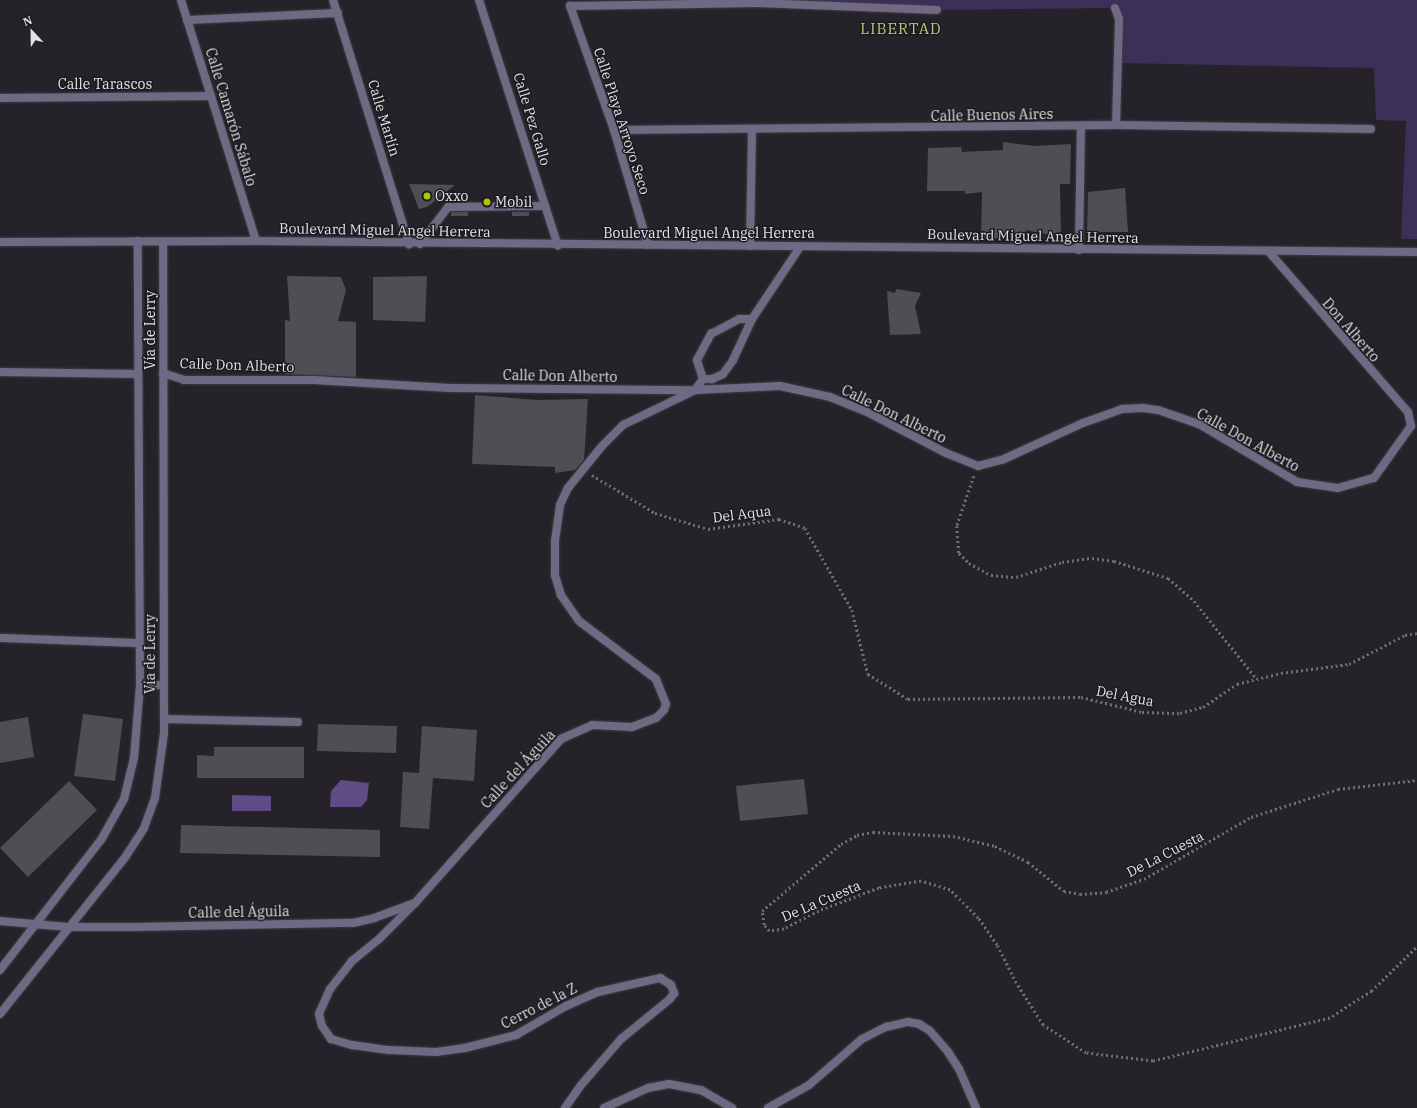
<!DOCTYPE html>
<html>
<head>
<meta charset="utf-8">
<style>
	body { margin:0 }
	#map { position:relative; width:1417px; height:1108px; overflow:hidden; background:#252329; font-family:"IBM Plex Serif",serif }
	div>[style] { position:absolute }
	.green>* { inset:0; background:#3c2f58 }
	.water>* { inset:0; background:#5f4c87 }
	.building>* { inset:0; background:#504e55 }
	.path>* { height:2.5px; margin-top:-1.25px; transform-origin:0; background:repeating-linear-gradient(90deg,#706e73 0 2px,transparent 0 5px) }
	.roads { filter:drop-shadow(0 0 1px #403e43) drop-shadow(0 0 1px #403e43) }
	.service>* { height:8px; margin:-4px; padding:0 4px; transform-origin:4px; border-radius:4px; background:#706984 }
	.minor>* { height:8px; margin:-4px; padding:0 4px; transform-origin:4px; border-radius:4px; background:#706984 }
	.tertiary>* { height:8px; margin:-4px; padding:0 4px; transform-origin:4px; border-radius:4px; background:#706984 }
	.dots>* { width:11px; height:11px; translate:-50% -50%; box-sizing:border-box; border:2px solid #1b1a20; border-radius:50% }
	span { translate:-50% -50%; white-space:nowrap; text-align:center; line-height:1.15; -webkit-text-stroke:3px #1b1a20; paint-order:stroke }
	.street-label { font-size:14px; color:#e3e2e6 }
	.poi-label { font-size:14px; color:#e3e2e6 }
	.left { translate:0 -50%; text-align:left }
	.neighbourhood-label { font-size:15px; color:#bbca7e; letter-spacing:1px }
	.north { position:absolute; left:12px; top:12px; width:40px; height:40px; -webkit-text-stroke:3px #1b1a20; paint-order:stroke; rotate:338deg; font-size:11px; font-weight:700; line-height:16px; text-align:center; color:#e3e2e6 }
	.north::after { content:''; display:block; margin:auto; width:14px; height:18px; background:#e3e2e6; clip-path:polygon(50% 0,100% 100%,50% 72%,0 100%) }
</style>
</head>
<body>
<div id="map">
	<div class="green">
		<i style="clip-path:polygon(757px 0,1417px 0,1417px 239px,1401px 239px,1406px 121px,1376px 120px,1374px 68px,1118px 63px,1114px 8px,937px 10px)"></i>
	</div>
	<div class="water">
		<i style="clip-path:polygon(341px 780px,369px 783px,367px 800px,361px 807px,330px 807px,331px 791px)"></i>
		<i style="clip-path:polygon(232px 795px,271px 796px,271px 811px,232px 811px)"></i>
	</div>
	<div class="building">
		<i style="clip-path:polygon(1003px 142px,1035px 146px,1071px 144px,1070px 184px,1060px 184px,1061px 237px,1026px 230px,1026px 235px,981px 241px,982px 192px,965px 194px,965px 191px,927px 191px,928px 148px,961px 147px,962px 152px,1003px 150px)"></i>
		<i style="clip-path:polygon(409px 184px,455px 185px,427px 207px,419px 209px)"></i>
		<i style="clip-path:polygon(1125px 188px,1128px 232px,1087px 232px,1088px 192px)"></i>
		<i style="clip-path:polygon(451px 212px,468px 212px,468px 216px,451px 216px)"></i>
		<i style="clip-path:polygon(512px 212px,529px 212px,529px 216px,512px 216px)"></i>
		<i style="clip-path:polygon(287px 276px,341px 277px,346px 290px,338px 321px,356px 322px,356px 377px,285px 374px,285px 320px,290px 321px)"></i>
		<i style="clip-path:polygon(427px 276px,425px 322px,373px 320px,373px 277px)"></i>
		<i style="clip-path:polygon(896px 289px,921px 293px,915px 306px,921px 334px,890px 335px,887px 291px,895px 293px)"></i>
		<i style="clip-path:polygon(475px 395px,537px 400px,588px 399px,584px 460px,575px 470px,555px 473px,555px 467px,472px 464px)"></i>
		<i style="clip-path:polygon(83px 714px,123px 719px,115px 781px,74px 776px)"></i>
		<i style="clip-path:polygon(28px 717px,34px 757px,0 763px,0 722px)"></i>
		<i style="clip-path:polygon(318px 724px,397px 726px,396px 753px,317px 751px)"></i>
		<i style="clip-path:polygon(422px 726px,477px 730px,474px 781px,433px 778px,429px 829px,400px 827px,403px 772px,419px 773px)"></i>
		<i style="clip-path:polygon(214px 747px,304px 747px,304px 778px,197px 778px,197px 755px,214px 756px)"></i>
		<i style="clip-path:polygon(804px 779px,808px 814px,740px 821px,736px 786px)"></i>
		<i style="clip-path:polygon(69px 781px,97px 810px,28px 877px,0 848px)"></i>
		<i style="clip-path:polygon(181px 825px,380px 830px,380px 857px,180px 853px)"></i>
	</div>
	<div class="path">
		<i style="left:592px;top:475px;width:74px;rotate:31.1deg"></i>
		<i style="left:655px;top:513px;width:55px;rotate:16.8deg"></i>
		<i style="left:708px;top:529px;width:72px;rotate:-8deg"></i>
		<i style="left:779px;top:519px;width:28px;rotate:19deg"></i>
		<i style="left:805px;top:528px;width:95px;rotate:60.2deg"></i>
		<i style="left:852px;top:610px;width:66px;rotate:76deg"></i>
		<i style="left:868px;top:674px;width:47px;rotate:32deg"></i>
		<i style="left:908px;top:699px;width:173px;rotate:-0.7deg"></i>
		<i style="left:1081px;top:697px;width:63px;rotate:13.8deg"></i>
		<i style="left:1142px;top:712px;width:38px;rotate:2deg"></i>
		<i style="left:1180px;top:713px;width:24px;rotate:-15deg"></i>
		<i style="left:1203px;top:707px;width:41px;rotate:-34.1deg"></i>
		<i style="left:1237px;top:684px;width:45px;rotate:-14deg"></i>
		<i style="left:1281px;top:673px;width:69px;rotate:-7.5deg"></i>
		<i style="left:1349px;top:664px;width:63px;rotate:-27.4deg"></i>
		<i style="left:1405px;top:635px;width:12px;rotate:-9deg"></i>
		<i style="left:974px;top:476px;width:53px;rotate:108.8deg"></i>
		<i style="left:957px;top:526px;width:27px;rotate:86deg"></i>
		<i style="left:959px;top:553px;width:14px;rotate:45deg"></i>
		<i style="left:969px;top:563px;width:25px;rotate:29deg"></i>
		<i style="left:991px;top:575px;width:25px;rotate:5deg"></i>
		<i style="left:1016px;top:577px;width:48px;rotate:-18.1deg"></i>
		<i style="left:1062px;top:562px;width:30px;rotate:-8deg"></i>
		<i style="left:1092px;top:558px;width:22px;rotate:8deg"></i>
		<i style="left:1114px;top:561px;width:57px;rotate:17.5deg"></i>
		<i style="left:1168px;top:578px;width:35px;rotate:41deg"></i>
		<i style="left:1194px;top:601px;width:100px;rotate:51.1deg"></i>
		<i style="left:1416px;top:948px;width:62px;rotate:135.7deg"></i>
		<i style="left:1372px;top:991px;width:50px;rotate:147.3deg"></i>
		<i style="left:1330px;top:1018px;width:182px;rotate:166.3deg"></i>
		<i style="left:1153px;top:1061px;width:67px;rotate:-173.2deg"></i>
		<i style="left:1086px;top:1053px;width:51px;rotate:-146.9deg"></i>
		<i style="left:1043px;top:1025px;width:50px;rotate:-122.7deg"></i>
		<i style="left:1016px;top:983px;width:42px;rotate:-116.6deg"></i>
		<i style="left:997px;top:945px;width:33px;rotate:-125deg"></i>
		<i style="left:978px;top:918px;width:40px;rotate:-135deg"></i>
		<i style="left:950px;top:890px;width:30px;rotate:-163deg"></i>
		<i style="left:921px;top:881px;width:43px;rotate:170.5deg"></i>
		<i style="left:879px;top:888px;width:64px;rotate:159deg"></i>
		<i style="left:819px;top:911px;width:39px;rotate:153deg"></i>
		<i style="left:784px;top:929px;width:15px;rotate:172deg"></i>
		<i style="left:769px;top:931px;width:8px;rotate:-130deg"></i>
		<i style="left:764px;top:925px;width:14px;rotate:-98deg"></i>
		<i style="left:762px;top:911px;width:104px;rotate:-40.3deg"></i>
		<i style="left:841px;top:844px;width:18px;rotate:-29deg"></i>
		<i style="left:857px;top:835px;width:16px;rotate:-11deg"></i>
		<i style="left:873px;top:832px;width:80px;rotate:2.9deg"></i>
		<i style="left:953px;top:836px;width:43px;rotate:13.4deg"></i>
		<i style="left:995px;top:846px;width:37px;rotate:26deg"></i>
		<i style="left:1028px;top:862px;width:46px;rotate:38.9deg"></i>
		<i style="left:1064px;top:891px;width:16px;rotate:11deg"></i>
		<i style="left:1080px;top:894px;width:26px;rotate:-4deg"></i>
		<i style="left:1106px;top:892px;width:40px;rotate:-18.9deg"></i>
		<i style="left:1144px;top:879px;width:124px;rotate:-30.1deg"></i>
		<i style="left:1251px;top:817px;width:91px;rotate:-17.8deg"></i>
		<i style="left:1338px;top:789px;width:80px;rotate:-6.5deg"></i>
	</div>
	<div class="roads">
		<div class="service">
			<i style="left:420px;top:244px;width:46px;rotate:-52.9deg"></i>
			<i style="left:448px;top:207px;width:97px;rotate:-0.6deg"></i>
			<i style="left:415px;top:903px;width:51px;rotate:135deg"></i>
			<i style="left:379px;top:939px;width:35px;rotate:141deg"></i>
			<i style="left:352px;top:961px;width:36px;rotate:128deg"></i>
			<i style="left:330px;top:989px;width:27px;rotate:114deg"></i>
			<i style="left:319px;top:1014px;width:12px;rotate:76deg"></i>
			<i style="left:322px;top:1026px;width:16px;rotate:55deg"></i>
			<i style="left:331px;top:1039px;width:22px;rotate:16deg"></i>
			<i style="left:352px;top:1045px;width:37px;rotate:8deg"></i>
			<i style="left:389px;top:1050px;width:47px;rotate:2.4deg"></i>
			<i style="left:436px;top:1052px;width:29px;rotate:-8deg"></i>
			<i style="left:465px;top:1048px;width:53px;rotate:-14.3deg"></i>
			<i style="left:516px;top:1035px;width:58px;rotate:-30.1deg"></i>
			<i style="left:566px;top:1006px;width:35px;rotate:-24deg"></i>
			<i style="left:598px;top:992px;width:64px;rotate:-12.7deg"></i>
			<i style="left:660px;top:978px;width:13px;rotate:32deg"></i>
			<i style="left:671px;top:985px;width:9px;rotate:69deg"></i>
			<i style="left:674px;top:993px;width:7px;rotate:124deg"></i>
			<i style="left:670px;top:999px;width:63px;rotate:140.8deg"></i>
			<i style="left:621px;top:1039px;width:61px;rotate:131deg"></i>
			<i style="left:581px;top:1085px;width:28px;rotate:125deg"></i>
			<i style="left:604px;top:1108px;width:48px;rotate:-24.4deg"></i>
			<i style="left:648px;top:1088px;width:21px;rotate:-11deg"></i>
			<i style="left:669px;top:1084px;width:33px;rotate:11deg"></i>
			<i style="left:701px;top:1090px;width:36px;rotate:30deg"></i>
			<i style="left:768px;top:1108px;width:47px;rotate:-29.3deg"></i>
			<i style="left:809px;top:1085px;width:70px;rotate:-41deg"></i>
			<i style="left:862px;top:1039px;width:27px;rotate:-27deg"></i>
			<i style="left:886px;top:1027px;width:23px;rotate:-13deg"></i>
			<i style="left:908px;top:1022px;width:11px;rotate:10deg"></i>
			<i style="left:919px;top:1024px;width:13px;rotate:32deg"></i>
			<i style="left:930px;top:1031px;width:28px;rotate:49deg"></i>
			<i style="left:948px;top:1052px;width:20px;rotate:57deg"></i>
			<i style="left:959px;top:1069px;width:43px;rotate:66.4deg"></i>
		</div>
		<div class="minor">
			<i style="left:181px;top:0;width:252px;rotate:72.7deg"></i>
			<i style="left:333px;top:0;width:256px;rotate:72.7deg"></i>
			<i style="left:479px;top:0;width:258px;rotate:72.2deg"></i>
			<i style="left:1115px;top:8px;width:12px;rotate:70deg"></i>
			<i style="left:1119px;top:19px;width:106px;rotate:91.6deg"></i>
			<i style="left:187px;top:20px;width:151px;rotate:-2.7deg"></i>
			<i style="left:0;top:98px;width:211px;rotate:-0.5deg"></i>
			<i style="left:614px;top:130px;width:502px;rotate:-0.57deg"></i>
			<i style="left:1116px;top:125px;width:255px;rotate:0.9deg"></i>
			<i style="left:648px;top:245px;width:120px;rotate:-106.5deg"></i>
			<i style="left:614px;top:130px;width:132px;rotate:-109.5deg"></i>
			<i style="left:570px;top:6px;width:187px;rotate:-0.9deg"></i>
			<i style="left:757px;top:3px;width:180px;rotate:2.2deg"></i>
			<i style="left:750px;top:246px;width:116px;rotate:-89deg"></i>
			<i style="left:1079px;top:250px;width:124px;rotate:-89.1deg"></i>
			<i style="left:0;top:372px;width:138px;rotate:0.8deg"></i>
			<i style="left:163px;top:373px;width:22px;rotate:18deg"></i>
			<i style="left:184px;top:380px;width:130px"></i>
			<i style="left:314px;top:380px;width:136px;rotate:3.4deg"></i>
			<i style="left:450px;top:388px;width:245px;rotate:0.5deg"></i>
			<i style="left:695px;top:390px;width:85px;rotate:-2.7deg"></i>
			<i style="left:780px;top:386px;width:51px;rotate:12.4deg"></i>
			<i style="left:830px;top:397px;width:38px;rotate:22deg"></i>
			<i style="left:865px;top:411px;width:91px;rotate:27.4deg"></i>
			<i style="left:946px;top:453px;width:35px;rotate:22deg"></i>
			<i style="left:978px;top:466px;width:27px;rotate:-15deg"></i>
			<i style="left:1004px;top:459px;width:87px;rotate:-24.5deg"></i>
			<i style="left:1083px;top:423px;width:41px;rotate:-19.7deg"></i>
			<i style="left:1122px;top:409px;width:21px;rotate:-3deg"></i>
			<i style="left:1143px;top:408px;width:15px;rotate:8deg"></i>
			<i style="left:1158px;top:410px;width:43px;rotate:18.9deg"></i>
			<i style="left:1199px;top:424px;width:114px;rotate:30.6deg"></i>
			<i style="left:1297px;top:482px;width:41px;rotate:8.3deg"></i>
			<i style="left:1338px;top:488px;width:37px;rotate:-16deg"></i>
			<i style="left:1374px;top:478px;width:64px;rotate:-54.6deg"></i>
			<i style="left:1411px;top:426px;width:14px;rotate:-102deg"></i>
			<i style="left:1408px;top:412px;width:213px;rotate:-131deg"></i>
			<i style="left:703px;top:379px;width:9px"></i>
			<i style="left:712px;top:379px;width:12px;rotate:-24deg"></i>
			<i style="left:723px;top:374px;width:17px;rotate:-54deg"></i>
			<i style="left:733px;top:360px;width:45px;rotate:-65.1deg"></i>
			<i style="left:752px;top:319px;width:87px;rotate:-56.3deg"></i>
			<i style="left:703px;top:379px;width:20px;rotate:-108deg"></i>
			<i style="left:697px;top:360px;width:30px;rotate:-62deg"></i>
			<i style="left:711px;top:334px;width:32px;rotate:-28deg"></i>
			<i style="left:739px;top:319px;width:13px"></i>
			<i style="left:0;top:638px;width:139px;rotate:2.1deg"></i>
			<i style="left:164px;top:719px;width:134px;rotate:1.3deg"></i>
			<i style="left:0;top:921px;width:68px;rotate:5deg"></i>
			<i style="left:68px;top:927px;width:67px"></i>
			<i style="left:135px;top:927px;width:218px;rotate:-1.1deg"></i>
			<i style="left:353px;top:923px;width:22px;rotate:-13deg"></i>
			<i style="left:374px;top:918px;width:44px;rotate:-20.1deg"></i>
			<i style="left:415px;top:903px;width:220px;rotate:-48.3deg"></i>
			<i style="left:561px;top:739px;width:34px;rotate:-24deg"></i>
			<i style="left:592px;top:725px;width:40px;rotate:2.9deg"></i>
			<i style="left:632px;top:727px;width:26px;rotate:-21deg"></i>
			<i style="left:656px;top:718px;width:11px;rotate:-45deg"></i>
			<i style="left:664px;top:710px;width:6px;rotate:-72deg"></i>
			<i style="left:666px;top:704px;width:27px;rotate:-112deg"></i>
			<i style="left:656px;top:679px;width:96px;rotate:-143deg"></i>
			<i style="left:579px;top:621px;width:32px;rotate:-125deg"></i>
			<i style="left:561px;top:595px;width:21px;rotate:-107deg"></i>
			<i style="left:555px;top:575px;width:34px;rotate:-90deg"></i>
			<i style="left:555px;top:541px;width:36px;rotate:-82deg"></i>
			<i style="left:560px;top:505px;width:19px;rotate:-65deg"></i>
			<i style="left:568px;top:488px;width:54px;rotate:-51deg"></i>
			<i style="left:602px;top:446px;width:30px;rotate:-45deg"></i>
			<i style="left:623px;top:425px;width:80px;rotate:-25.9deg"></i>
			<i style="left:695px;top:390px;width:14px;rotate:-54deg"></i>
		</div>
		<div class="tertiary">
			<i style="left:0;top:242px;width:256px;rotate:-0.2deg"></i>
			<i style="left:256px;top:241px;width:1161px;rotate:0.54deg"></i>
			<i style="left:140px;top:685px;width:23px"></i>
			<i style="left:0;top:970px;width:165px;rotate:-52.2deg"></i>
			<i style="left:101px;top:840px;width:47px;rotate:-60.7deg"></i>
			<i style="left:124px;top:799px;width:42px;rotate:-76.3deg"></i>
			<i style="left:134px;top:758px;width:73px;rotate:-85.3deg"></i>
			<i style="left:140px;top:685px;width:444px;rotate:-90.3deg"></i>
			<i style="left:0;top:1014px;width:202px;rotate:-51.4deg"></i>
			<i style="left:126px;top:856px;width:33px;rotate:-57deg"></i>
			<i style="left:144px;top:828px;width:32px;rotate:-70deg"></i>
			<i style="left:155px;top:798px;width:66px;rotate:-82.1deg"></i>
			<i style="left:164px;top:733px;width:491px;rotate:-90.1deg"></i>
		</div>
	</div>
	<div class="dots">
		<i style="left:427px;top:196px;background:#afc503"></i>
		<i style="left:487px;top:202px;background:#afc503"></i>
	</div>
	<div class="street-label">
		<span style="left:105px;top:84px">Calle Tarascos</span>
		<span style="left:992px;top:115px;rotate:-1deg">Calle Buenos Aires</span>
		<span style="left:231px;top:117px;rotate:73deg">Calle Camarón Sábalo</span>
		<span style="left:384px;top:118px;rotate:73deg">Calle Marlín</span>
		<span style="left:532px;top:119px;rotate:73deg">Calle Pez Gallo</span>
		<span style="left:622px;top:121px;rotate:72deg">Calle Playa Arroyo Seco</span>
		<span style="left:385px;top:230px;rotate:1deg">Boulevard Miguel Angel Herrera</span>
		<span style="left:709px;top:233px">Boulevard Miguel Angel Herrera</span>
		<span style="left:1033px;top:236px;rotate:1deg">Boulevard Miguel Angel Herrera</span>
		<span style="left:150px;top:330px;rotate:-90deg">Vía de Lerry</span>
		<span style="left:1351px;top:330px;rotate:49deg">Don Alberto</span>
		<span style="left:237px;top:365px;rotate:2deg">Calle Don Alberto</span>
		<span style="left:560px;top:376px;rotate:1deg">Calle Don Alberto</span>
		<span style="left:894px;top:414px;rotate:26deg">Calle Don Alberto</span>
		<span style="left:1248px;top:440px;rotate:29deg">Calle Don Alberto</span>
		<span style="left:742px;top:514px;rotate:-7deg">Del Aqua</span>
		<span style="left:150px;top:654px;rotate:-90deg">Vía de Lerry</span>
		<span style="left:1125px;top:696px;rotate:11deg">Del Agua</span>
		<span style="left:518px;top:769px;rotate:-47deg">Calle del Águila</span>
		<span style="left:1165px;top:854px;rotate:-27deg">De La Cuesta</span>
		<span style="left:821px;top:901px;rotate:-23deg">De La Cuesta</span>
		<span style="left:239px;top:912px;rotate:-1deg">Calle del Águila</span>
		<span style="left:539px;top:1006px;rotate:-27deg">Cerro de la Z</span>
	</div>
	<div class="poi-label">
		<span class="left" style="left:435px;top:196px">Oxxo</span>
		<span class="left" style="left:495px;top:202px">Mobil</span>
	</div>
	<div class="neighbourhood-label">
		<span style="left:901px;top:29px">LIBERTAD</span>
	</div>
	<div class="north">N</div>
</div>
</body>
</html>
